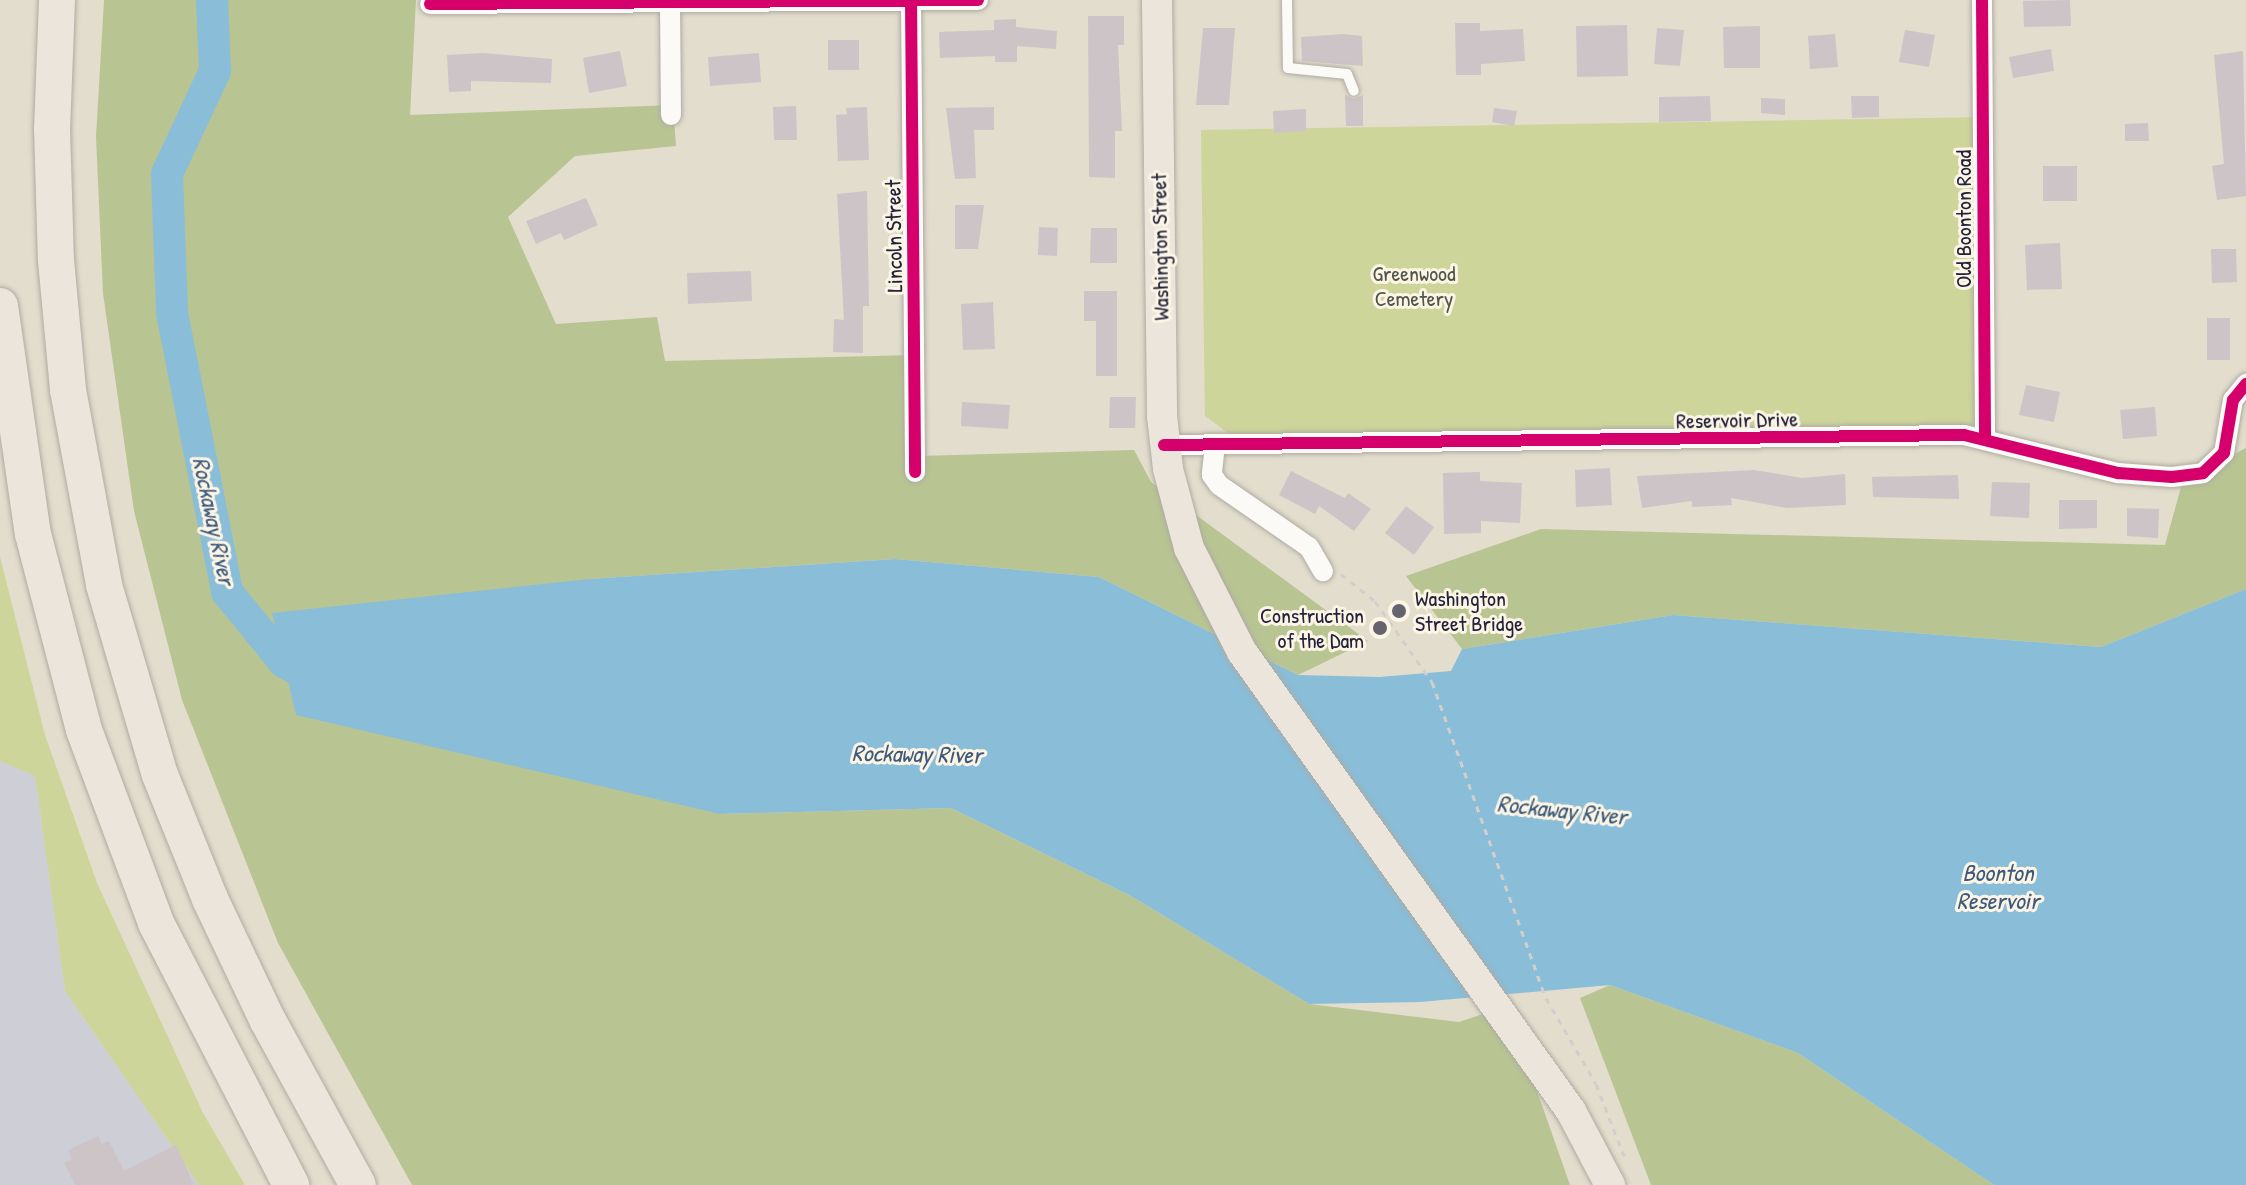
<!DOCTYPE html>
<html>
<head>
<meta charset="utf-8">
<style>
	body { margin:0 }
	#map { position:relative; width:2246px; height:1185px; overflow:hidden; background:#e2ddcc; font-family:"Patrick Hand",sans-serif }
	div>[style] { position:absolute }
	.industrial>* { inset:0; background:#cecfd6 }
	.green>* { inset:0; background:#cdd59a }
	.forest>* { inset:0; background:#b8c592 }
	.water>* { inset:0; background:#8abdd8 }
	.river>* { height:32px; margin:-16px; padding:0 16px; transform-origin:16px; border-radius:16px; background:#8abdd8 }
	.building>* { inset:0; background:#cdc4c8 }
	.path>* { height:3px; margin-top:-1.5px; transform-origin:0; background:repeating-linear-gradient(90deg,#d1cfcc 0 6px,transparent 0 12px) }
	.roads { filter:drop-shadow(0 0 2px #aeaba3) drop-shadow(0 0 2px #aeaba3) }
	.lane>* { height:10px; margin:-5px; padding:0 5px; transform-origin:5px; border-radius:5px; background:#fbfaf7 }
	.street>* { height:20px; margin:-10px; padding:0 10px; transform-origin:10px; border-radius:10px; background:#fbfaf7 }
	.primary>* { height:30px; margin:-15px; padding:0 15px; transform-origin:15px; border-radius:15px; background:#ece5db }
	.highway>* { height:36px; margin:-18px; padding:0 18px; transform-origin:18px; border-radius:18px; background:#ece5db }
	.cycleway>* { height:12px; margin:-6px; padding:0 6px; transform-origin:6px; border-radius:6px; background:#d6006c }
	.dots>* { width:22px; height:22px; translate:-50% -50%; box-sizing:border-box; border:4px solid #fcf5e5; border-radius:50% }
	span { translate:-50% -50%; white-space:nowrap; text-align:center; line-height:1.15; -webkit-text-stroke:6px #fcf5e5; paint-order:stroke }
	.street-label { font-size:22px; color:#22223b }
	.park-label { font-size:22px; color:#50564b }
	.poi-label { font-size:22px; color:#22223b }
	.left { translate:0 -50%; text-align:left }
	.right { translate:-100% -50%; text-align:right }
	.water-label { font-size:24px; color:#3d5a7c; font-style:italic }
</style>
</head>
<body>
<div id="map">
	<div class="industrial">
		<i style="clip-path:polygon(0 761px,35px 775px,65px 991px,199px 1185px,0 1185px)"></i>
	</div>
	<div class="green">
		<i style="clip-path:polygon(1988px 117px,1989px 433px,1248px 448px,1205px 416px,1201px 130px)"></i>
		<i style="clip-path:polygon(0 557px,45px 735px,97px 883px,203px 1113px,245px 1185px,199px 1185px,65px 991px,35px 776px,0 761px)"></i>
	</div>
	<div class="forest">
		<i style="clip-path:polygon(104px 0,416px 0,410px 115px,673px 105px,676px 146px,575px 156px,508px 217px,556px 324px,657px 317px,665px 361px,916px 355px,919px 456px,1134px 450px,1151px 482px,1368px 641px,1298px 675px,1099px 577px,895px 559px,589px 579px,720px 814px,951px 808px,1131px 896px,1309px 1004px,1459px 1022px,1507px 1006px,1570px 1185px,412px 1185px,278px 943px,182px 700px,134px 511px,103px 293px,96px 137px)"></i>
		<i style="clip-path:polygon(2246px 448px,2246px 589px,2101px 647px,1673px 615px,1462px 649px,1406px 576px,1541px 529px,2165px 545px,2183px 480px)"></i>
		<i style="clip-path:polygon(1610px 985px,1798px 1053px,1994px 1185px,1651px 1185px,1580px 998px)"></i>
	</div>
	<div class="water">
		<i style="clip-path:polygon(895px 559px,1099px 577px,1298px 675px,1379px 677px,1451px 671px,1462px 649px,1673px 615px,2101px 647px,2246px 589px,2246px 1185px,1994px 1185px,1798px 1053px,1610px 985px,1420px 1002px,1309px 1004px,1131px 896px,951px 808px,720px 814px,296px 715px,272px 613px,589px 579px)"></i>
	</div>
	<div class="river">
		<i style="left:212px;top:0;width:71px;rotate:87.6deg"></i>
		<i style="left:215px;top:71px;width:114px;rotate:115deg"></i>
		<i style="left:167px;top:174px;width:139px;rotate:87.9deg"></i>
		<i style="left:172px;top:313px;width:284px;rotate:78.8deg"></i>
		<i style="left:227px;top:592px;width:90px;rotate:50.8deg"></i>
		<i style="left:284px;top:662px;width:42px;rotate:28.4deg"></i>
	</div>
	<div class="building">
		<i style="clip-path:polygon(2070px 0,2071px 26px,2024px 27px,2023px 1px)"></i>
		<i style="clip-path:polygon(1088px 16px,1124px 16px,1124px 45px,1118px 45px,1122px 131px,1115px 131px,1115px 178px,1089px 177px)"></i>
		<i style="clip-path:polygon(1016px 19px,1016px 27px,1057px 31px,1056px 49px,1017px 46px,1017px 62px,995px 62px,995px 56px,940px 58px,939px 32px,994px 30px,994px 20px)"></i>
		<i style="clip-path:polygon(1455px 23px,1480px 23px,1480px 31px,1523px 29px,1525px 61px,1481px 64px,1481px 75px,1456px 75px)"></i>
		<i style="clip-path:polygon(1627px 25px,1628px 76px,1577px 77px,1576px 26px)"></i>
		<i style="clip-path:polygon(1760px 26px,1760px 68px,1724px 68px,1723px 27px)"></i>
		<i style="clip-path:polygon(1203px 28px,1235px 28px,1229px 105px,1196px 105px)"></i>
		<i style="clip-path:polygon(1657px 28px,1684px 30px,1680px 66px,1654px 64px)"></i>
		<i style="clip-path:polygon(1905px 30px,1935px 35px,1929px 67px,1899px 62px)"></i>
		<i style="clip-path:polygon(1343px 34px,1362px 36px,1363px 66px,1302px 61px,1301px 37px)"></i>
		<i style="clip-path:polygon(1835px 34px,1838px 67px,1810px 69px,1808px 36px)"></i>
		<i style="clip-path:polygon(828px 40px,859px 40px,859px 70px,828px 70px)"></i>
		<i style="clip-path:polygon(2051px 49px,2054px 71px,2013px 78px,2009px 57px)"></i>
		<i style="clip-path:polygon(620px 51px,627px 86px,589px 93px,583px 58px)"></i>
		<i style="clip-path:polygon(2243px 51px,2246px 196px,2217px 200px,2212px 166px,2224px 164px,2214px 55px)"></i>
		<i style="clip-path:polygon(483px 53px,552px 59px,551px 83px,471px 81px,471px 91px,449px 92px,447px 55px)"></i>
		<i style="clip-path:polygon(759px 53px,761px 82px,710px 86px,708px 57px)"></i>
		<i style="clip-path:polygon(1345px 95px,1354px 99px,1363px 95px,1363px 126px,1346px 126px)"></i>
		<i style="clip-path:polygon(1710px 96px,1711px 121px,1659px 122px,1659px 97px)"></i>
		<i style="clip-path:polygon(1851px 96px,1879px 96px,1879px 117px,1852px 118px)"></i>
		<i style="clip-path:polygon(1761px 98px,1785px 99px,1785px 115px,1761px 113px)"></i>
		<i style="clip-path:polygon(796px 106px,797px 140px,774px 140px,773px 107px)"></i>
		<i style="clip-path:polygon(867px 107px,869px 160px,838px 161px,836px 115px,847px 114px,846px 108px)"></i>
		<i style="clip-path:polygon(994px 107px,994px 130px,974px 130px,976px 178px,955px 179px,946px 108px)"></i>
		<i style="clip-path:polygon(1494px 108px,1517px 111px,1514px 126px,1492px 122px)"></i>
		<i style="clip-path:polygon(1306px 109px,1306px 131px,1274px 133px,1273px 111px)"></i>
		<i style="clip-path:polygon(2148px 123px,2149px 141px,2125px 141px,2125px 124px)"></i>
		<i style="clip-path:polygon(2043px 166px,2077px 166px,2077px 201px,2043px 201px)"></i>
		<i style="clip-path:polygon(867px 191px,869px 306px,863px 306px,863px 353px,833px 352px,834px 319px,844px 320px,837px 194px)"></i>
		<i style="clip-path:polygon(586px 198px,598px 225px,564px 240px,561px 233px,536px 244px,526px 221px)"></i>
		<i style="clip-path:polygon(955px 205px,984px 205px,978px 249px,955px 249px)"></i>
		<i style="clip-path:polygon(1039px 227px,1058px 228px,1057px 256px,1038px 255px)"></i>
		<i style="clip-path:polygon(1091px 228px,1117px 228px,1117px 263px,1090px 263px)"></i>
		<i style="clip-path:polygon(2060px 243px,2062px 289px,2027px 290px,2025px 245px)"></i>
		<i style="clip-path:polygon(2211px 249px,2236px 249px,2237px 282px,2212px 283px)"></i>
		<i style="clip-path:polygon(751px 271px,752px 301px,688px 304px,687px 273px)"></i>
		<i style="clip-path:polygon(1084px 291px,1117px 291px,1117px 376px,1096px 376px,1096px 321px,1084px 321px)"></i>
		<i style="clip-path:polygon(993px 302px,995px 349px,963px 350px,961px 304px)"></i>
		<i style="clip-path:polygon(2207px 318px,2230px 318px,2230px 360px,2207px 360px)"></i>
		<i style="clip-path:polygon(2026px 385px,2060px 392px,2054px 422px,2019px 415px)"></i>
		<i style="clip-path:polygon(1110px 397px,1136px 397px,1135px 428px,1109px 428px)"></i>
		<i style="clip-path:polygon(962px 402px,1010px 405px,1008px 429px,961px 426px)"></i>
		<i style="clip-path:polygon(2155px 407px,2157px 436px,2123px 439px,2120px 410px)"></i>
		<i style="clip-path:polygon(1610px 468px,1612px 505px,1576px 507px,1575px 470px)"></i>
		<i style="clip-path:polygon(1754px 470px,1802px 478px,1845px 474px,1846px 505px,1787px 508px,1731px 498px,1732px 505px,1692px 507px,1692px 501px,1642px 508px,1637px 476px)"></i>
		<i style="clip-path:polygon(1291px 471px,1345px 498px,1348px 493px,1371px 509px,1354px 531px,1319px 506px,1315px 514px,1279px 495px)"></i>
		<i style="clip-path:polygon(1480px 472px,1480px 481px,1522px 483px,1520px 523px,1481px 521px,1481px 533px,1444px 534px,1443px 473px)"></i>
		<i style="clip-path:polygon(1958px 475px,1959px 499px,1873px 497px,1872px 477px)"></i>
		<i style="clip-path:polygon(1992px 482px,2030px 483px,2029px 518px,1990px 516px)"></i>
		<i style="clip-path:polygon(2059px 500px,2097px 500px,2097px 528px,2059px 529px)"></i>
		<i style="clip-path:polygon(1406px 506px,1434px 527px,1414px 555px,1385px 533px)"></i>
		<i style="clip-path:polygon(2127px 508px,2159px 509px,2158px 538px,2127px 536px)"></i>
		<i style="clip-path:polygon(98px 1136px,102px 1144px,109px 1141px,124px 1171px,176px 1145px,194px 1185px,75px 1185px,64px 1163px,72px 1159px,68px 1150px)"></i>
	</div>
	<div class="path">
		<i style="left:1341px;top:574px;width:43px;rotate:38.5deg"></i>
		<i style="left:1375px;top:601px;width:99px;rotate:54.9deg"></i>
		<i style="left:1432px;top:682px;width:336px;rotate:70.2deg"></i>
		<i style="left:1546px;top:998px;width:99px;rotate:59.8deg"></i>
		<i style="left:1596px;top:1084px;width:77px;rotate:68.7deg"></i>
	</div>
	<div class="roads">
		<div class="lane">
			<i style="left:1287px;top:0;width:68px;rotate:89.2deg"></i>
			<i style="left:1288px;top:68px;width:59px;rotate:5.8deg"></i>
			<i style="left:1347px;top:74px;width:18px;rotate:68deg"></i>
		</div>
		<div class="street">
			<i style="left:911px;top:0;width:472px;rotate:89.5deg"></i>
			<i style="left:1982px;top:0;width:438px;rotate:89.6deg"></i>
			<i style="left:670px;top:3px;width:112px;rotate:89.5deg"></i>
			<i style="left:430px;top:4px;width:548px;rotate:-0.42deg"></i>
			<i style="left:1215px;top:444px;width:31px;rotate:96deg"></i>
			<i style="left:1212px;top:475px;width:12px;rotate:55deg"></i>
			<i style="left:1219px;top:485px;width:109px;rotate:34.6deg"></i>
			<i style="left:1309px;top:547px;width:28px;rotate:60deg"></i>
			<i style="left:1164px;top:445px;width:800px;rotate:-0.72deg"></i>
			<i style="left:1964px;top:435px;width:159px;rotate:13.9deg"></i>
			<i style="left:2118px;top:473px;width:54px;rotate:4.2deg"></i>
			<i style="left:2172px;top:477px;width:31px;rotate:-7deg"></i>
			<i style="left:2203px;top:473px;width:29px;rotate:-44deg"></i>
			<i style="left:2224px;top:453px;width:54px;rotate:-80.4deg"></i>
			<i style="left:2233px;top:400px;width:21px;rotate:-51deg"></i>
		</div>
		<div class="primary">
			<i style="left:1157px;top:0;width:416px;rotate:89.3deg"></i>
			<i style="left:1162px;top:416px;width:53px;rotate:83.5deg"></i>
			<i style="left:1168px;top:469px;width:82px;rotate:75.1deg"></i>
			<i style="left:1189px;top:548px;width:117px;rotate:63deg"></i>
			<i style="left:1242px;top:652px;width:565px;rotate:54.37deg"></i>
			<i style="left:1571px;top:1111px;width:84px;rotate:62.2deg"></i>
		</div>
		<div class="highway">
			<i style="left:57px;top:0;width:128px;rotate:92.2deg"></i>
			<i style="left:52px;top:128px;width:132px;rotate:88.3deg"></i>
			<i style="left:56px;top:260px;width:131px;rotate:84.7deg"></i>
			<i style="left:68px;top:390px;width:198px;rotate:79.5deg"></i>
			<i style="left:104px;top:585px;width:198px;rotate:73.6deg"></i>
			<i style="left:160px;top:775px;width:134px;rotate:68deg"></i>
			<i style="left:210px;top:899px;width:133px;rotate:64.6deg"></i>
			<i style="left:267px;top:1019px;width:189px;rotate:61.3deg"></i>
			<i style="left:0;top:306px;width:230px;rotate:81.8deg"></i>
			<i style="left:33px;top:534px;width:203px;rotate:75.4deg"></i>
			<i style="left:84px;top:730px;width:206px;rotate:69.5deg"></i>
			<i style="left:156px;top:923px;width:295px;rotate:62.7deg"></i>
		</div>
	</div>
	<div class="cycleway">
		<i style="left:911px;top:0;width:472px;rotate:89.5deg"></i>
		<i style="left:1982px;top:0;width:438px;rotate:89.6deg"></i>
		<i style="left:430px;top:4px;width:548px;rotate:-0.42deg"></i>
		<i style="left:1164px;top:445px;width:800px;rotate:-0.72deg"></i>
		<i style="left:1964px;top:435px;width:159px;rotate:13.9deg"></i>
		<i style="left:2118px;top:473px;width:54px;rotate:4.2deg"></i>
		<i style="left:2172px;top:477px;width:31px;rotate:-7deg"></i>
		<i style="left:2203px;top:473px;width:29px;rotate:-44deg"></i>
		<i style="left:2224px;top:453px;width:54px;rotate:-80.4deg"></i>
		<i style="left:2233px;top:400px;width:21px;rotate:-51deg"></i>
	</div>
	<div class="dots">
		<i style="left:1399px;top:611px;background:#65636e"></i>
		<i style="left:1380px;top:628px;background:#65636e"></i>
	</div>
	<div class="street-label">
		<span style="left:1964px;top:219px;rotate:-90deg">Old Boonton Road</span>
		<span style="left:894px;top:236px;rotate:-91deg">Lincoln Street</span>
		<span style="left:1160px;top:247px;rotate:-91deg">Washington Street</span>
		<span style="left:1737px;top:420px;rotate:-1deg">Reservoir Drive</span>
	</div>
	<div class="park-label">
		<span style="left:1414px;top:286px">Greenwood<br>Cemetery</span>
	</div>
	<div class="poi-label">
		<span class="left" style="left:1415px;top:611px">Washington<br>Street Bridge</span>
		<span class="right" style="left:1364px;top:628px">Construction<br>of the Dam</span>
	</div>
	<div class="water-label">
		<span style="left:214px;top:521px;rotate:78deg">Rockaway River</span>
		<span style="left:917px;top:754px;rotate:1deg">Rockaway River</span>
		<span style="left:1562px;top:810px;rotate:6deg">Rockaway River</span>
		<span style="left:1998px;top:887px">Boonton<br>Reservoir</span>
	</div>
</div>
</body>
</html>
